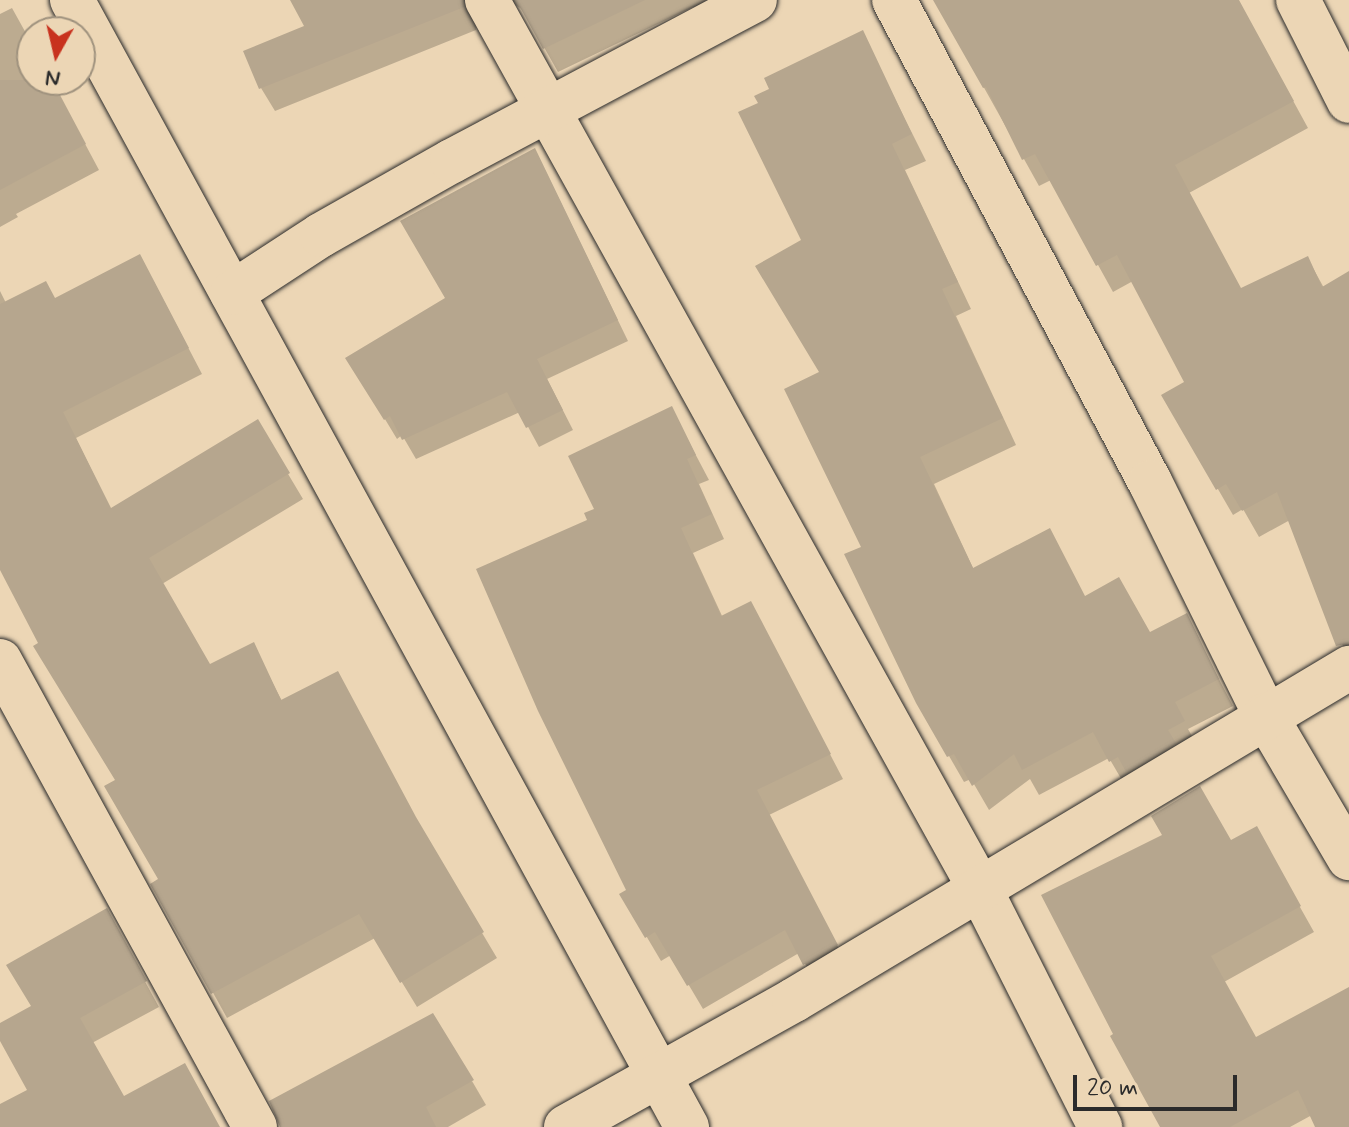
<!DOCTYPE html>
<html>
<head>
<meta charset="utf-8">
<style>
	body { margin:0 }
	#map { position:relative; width:1349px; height:1127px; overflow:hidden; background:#ecd6b5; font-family:Mynerve,sans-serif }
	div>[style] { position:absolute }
	.shadow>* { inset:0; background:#0003 }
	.building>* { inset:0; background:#b6a68e }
	.roads { filter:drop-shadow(0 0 2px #2b2b2b) drop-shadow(0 0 2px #2b2b2b) }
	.street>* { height:44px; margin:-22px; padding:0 22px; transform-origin:22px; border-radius:22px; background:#ecd6b5 }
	span { translate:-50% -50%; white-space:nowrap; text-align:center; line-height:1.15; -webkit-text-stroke:7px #ecd6b5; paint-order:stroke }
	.north { position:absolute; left:16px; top:16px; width:80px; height:80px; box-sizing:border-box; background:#ecd6b5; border:2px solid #9f927e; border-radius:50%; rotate:188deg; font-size:22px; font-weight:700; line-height:32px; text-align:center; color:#2b2b2b }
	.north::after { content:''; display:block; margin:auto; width:28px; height:36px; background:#c8321e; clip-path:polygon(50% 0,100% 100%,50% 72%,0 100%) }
	.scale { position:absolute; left:1073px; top:1075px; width:164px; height:36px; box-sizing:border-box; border:4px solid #2b2b2b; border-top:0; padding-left:10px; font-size:24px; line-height:28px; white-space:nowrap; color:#2b2b2b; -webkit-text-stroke:6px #ecd6b5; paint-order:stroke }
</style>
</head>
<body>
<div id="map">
	<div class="shadow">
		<i style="clip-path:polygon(293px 0,494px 0,479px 11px,476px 30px,275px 111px,261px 88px,307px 26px)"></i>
		<i style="clip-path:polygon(508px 0,722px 0,697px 13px,693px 7px,558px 72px,523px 10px)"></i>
		<i style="clip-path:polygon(935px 0,1238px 0,1308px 128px,1189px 193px,1241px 291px,1308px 259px,1324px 288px,1349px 275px,1349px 650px,1346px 651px,1330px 624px,1290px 520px,1259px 537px,1243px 509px,1233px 515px,1164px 396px,1187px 383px,1133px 281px,1113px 292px,1051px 180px,1039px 186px)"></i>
		<i style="clip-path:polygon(12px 8px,32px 44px,32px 80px,51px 80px,99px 170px,16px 214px,18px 217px,0 227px,0 14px)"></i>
		<i style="clip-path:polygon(862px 33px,926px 161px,905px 170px,971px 309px,956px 316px,1016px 445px,934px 484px,974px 570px,1085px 598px,1150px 635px,1186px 616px,1233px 706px,1188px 729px,1199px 748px,1126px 787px,1109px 758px,1039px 795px,1030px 779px,989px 810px,971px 779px,964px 782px,918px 702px,863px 547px,821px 373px,803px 240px,761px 104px)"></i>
		<i style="clip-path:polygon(545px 170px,628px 341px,547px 379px,573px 430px,539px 447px,520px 412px,416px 459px,402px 435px,397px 439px,360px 378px,448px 299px)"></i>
		<i style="clip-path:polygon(154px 282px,202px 374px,76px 438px,111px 510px,257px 422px,303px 499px,162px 584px,209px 667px,253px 645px,282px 701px,425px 837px,497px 958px,417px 1007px,375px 938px,227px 1018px,153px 884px,161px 880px,117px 781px,0 565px,0 291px,6px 303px,55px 301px)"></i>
		<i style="clip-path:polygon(671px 408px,709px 480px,699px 484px,724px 539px,693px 553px,723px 618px,764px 628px,843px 779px,769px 815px,850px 970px,819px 988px,799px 953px,703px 1009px,671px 955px,661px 961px,622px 895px,629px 891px,589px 521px)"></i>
		<i style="clip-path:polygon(1256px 829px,1314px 932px,1224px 982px,1256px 1039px,1349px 1009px,1349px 1127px,1317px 1127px,1312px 1115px,1290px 1127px,1162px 1127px,1230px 843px)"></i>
		<i style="clip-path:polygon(120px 936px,159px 1007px,92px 1043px,124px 1099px,219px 1127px,0 1127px,0 1107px,30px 1091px,0 1037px,0 1025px,33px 1007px)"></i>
		<i style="clip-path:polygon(472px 1081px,486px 1105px,448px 1127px,282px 1127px)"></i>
	</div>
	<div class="building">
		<i style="clip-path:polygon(290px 0,462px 0,464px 7px,259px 89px,243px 51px,304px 26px)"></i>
		<i style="clip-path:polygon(516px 0,645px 0,543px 49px)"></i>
		<i style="clip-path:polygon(933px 0,1239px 0,1294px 101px,1175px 165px,1241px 288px,1308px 256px,1322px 287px,1349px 271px,1349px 643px,1336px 646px,1277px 492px,1242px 511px,1226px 484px,1216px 490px,1161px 395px,1184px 382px,1117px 255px,1096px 266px,1035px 154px,1022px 160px,986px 87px,983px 88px)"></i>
		<i style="clip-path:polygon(863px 30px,912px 134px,892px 144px,958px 282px,942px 289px,1003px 418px,920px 457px,973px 568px,1050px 528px,1085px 596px,1119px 577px,1150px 632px,1187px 613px,1219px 679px,1175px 702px,1185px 721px,1168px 730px,1176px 743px,1126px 772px,1118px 757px,1109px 762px,1093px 732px,1022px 770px,1014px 754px,972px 786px,954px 754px,947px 757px,916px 703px,844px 554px,861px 547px,784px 389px,819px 372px,755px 266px,801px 240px,738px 112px,758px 103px,754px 96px,769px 89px,764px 78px)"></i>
		<i style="clip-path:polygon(0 80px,52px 80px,86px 144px,0 190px)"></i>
		<i style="clip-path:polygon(535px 148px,618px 320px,537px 359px,563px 410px,526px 428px,507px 392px,402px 440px,390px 416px,384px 420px,345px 358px,445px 298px,400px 221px)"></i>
		<i style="clip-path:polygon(140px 254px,189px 348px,63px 412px,111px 508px,258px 419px,290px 473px,149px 558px,210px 664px,254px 642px,281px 700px,338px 671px,416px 817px,484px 932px,400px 983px,359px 914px,211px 994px,150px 884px,158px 879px,104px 786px,115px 780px,33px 646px,38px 643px,0 570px,0 304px,46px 281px,55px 298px)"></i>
		<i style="clip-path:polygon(672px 406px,696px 455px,687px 459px,712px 514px,681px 528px,721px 616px,751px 601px,831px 754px,757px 790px,838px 945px,803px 965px,785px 930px,687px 986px,655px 932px,645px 938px,619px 894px,626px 890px,538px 711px,476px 569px,587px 520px,584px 513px,594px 509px,568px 456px)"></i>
		<i style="clip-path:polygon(1200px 786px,1231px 840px,1257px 826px,1301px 906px,1211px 956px,1256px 1037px,1349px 987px,1349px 1127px,1315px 1127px,1298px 1090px,1230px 1127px,1160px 1127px,1110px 1036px,1113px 1034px,1041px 895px,1162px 835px,1151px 816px)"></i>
		<i style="clip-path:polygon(107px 908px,147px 981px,80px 1018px,124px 1096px,185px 1063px,220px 1127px,0 1127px,0 1104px,27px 1090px,0 1041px,0 1023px,31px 1006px,6px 965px)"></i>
		<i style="clip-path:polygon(433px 1013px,474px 1080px,426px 1107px,436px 1127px,280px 1127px,269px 1101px)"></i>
	</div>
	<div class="roads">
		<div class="street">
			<i style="left:72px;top:0;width:1284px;rotate:61.38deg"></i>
			<i style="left:487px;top:0;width:1017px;rotate:60.99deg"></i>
			<i style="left:980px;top:889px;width:267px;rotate:63.2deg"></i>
			<i style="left:894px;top:0;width:546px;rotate:62.03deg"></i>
			<i style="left:1150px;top:482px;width:260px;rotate:63.7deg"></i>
			<i style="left:1265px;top:715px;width:166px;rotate:59.6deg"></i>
			<i style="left:1298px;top:0;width:113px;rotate:63.2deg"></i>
			<i style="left:232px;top:293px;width:106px;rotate:-33.1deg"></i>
			<i style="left:321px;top:235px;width:150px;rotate:-29.5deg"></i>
			<i style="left:452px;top:161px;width:343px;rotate:-28deg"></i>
			<i style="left:0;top:661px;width:531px;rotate:61.31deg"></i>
			<i style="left:566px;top:1127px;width:261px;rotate:-29.1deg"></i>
			<i style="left:794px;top:1000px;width:647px;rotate:-30.89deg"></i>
		</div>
	</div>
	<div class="north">N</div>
	<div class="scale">20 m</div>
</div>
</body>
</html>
